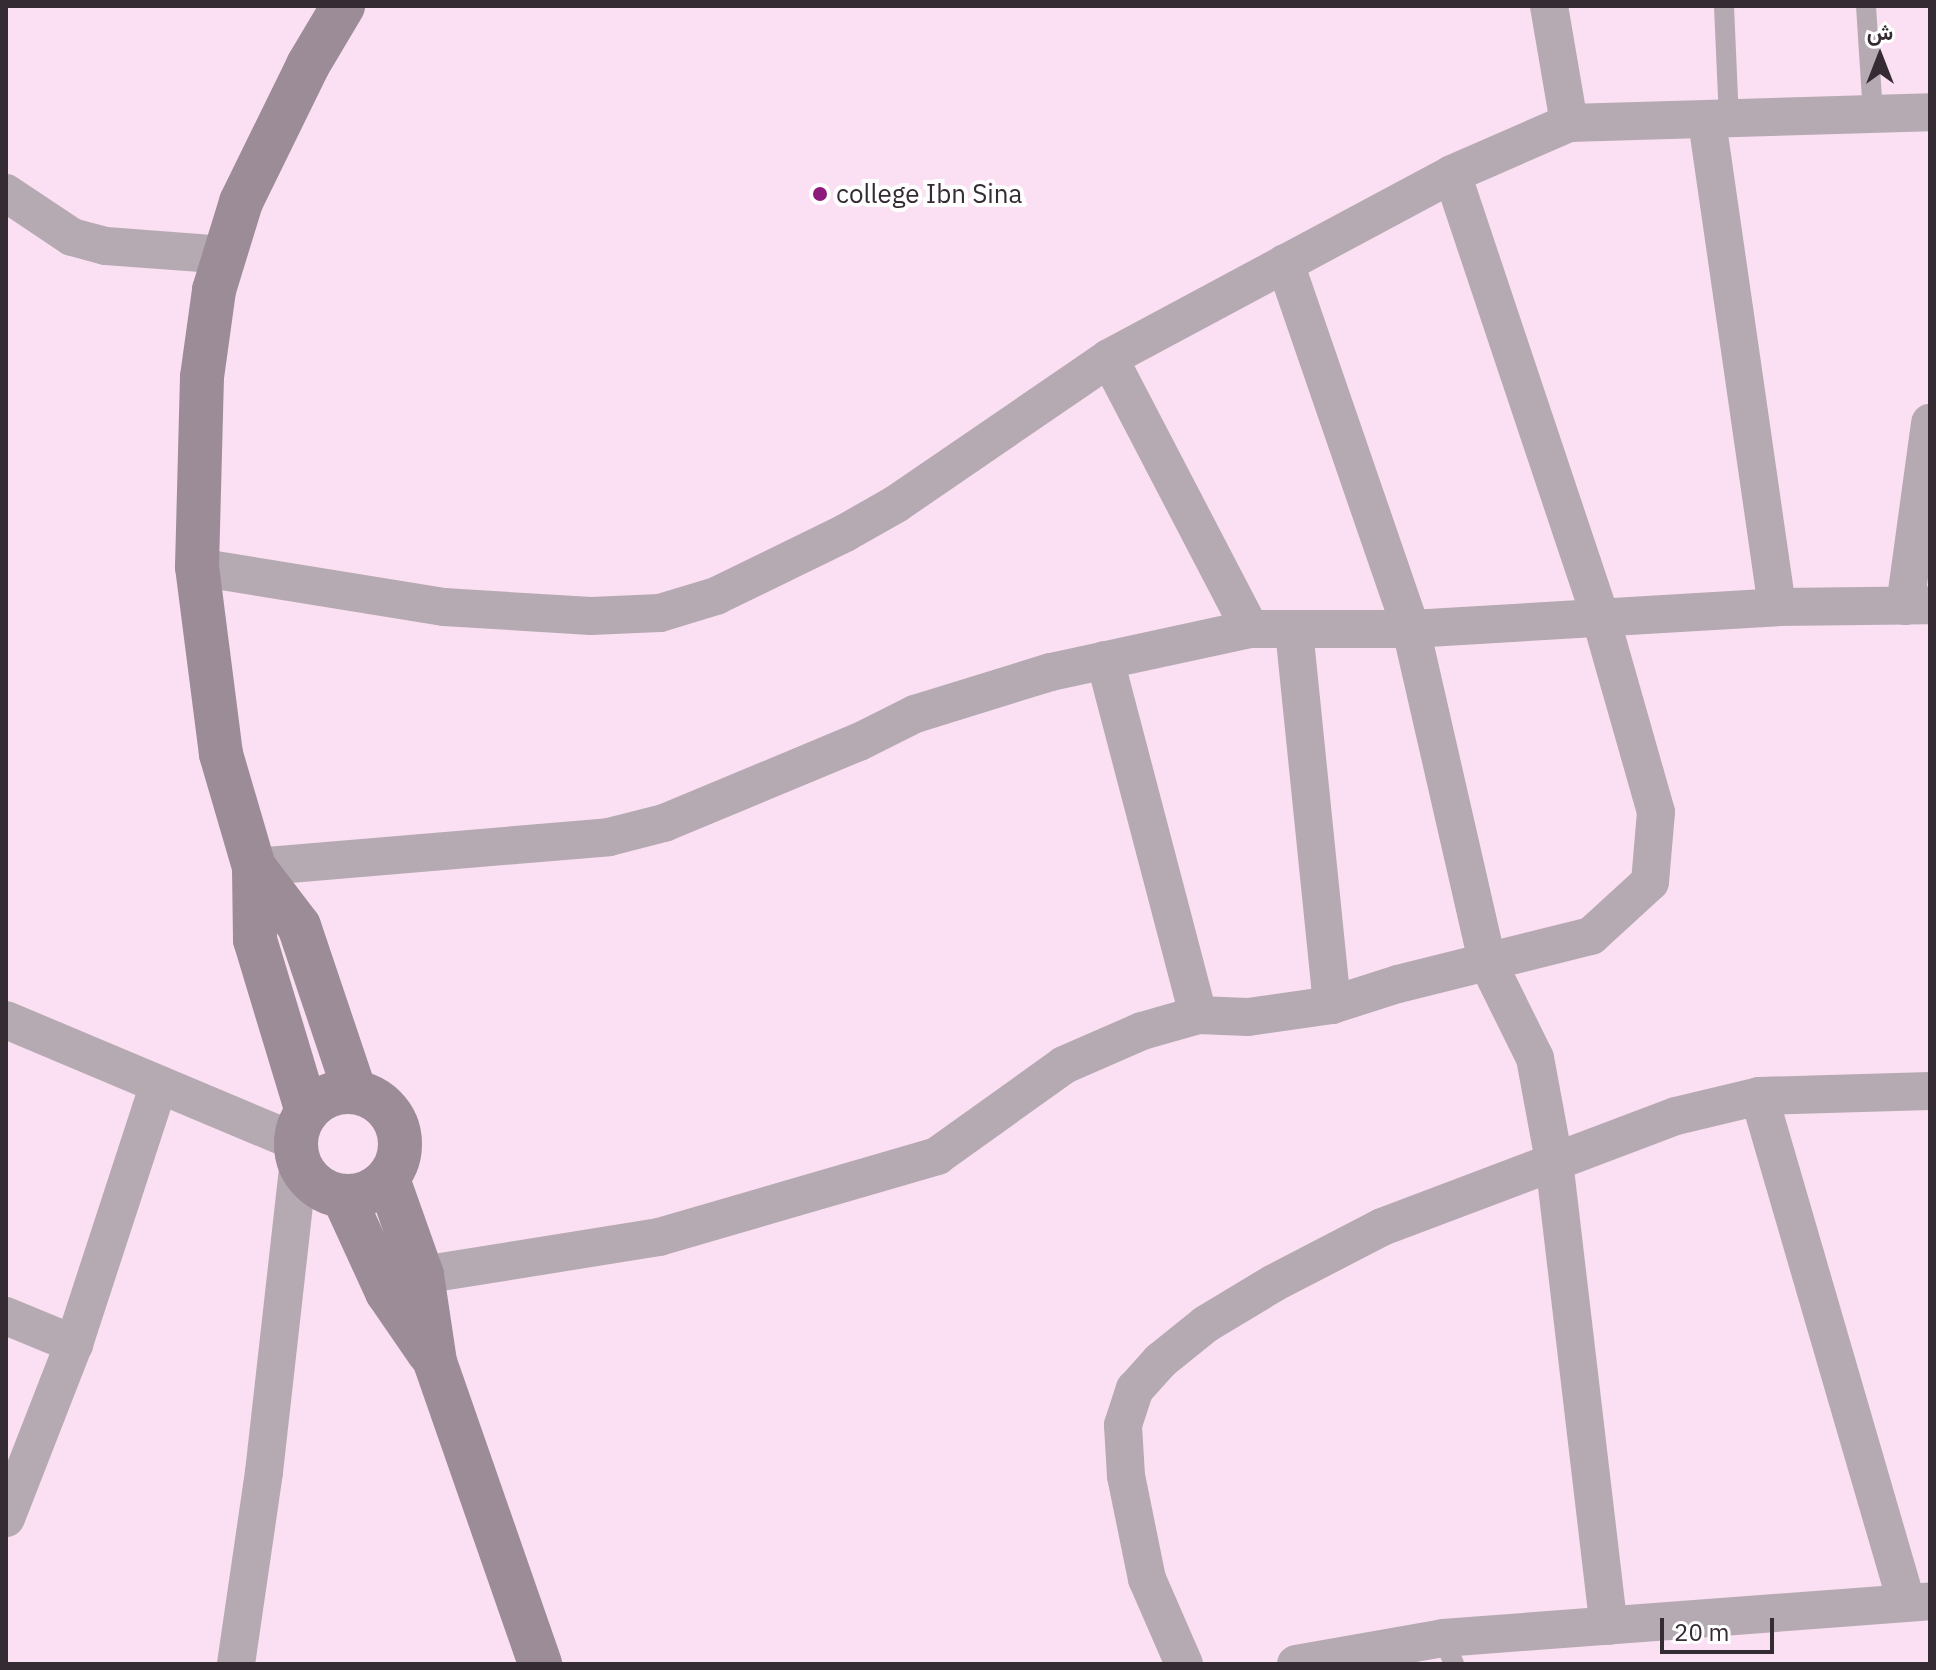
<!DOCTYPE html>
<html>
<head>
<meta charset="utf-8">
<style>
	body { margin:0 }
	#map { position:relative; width:1936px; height:1670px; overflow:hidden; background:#fbe0f3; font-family:"IBM Plex Sans",Vazirmatn,sans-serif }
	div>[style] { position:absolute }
	.lane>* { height:20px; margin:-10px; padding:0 10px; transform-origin:10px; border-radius:10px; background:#b6aab2 }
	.street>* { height:38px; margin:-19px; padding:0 19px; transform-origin:19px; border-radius:19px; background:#b6aab2 }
	.secondary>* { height:44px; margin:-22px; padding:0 22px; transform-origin:22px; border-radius:22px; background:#9c8c98 }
	.secondary>.ring { margin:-22px; padding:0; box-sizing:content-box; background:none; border:44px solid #9c8c98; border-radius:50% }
	.dots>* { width:22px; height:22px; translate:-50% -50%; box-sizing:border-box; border:4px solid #fff; border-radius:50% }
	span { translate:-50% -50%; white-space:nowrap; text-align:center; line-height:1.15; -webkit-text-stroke:8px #fff; paint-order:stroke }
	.poi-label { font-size:26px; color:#352b33 }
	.left { translate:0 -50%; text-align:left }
	.frame { position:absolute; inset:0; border:8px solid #352b33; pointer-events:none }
	.north { position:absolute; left:1840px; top:16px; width:80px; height:80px; -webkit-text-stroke:6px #fff; paint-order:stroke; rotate:0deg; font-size:22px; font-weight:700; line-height:32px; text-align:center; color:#352b33 }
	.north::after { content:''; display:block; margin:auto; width:28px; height:36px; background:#352b33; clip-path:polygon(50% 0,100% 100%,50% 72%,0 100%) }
	.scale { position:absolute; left:1660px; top:1618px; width:114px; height:36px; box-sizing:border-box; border:4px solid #352b33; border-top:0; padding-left:10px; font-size:24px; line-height:28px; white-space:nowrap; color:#352b33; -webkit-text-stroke:6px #fff; paint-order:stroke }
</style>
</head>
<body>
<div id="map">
	<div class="lane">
		<i style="left:1724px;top:6px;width:114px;rotate:87.5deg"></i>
		<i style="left:1866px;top:6px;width:108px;rotate:86.3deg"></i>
		<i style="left:1443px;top:1638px;width:28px;rotate:67deg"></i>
	</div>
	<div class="street">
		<i style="left:1549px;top:6px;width:119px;rotate:80.3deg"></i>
		<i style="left:1707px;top:121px;width:491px;rotate:81.8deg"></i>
		<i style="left:6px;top:193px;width:79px;rotate:33.7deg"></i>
		<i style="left:72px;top:237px;width:35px;rotate:15deg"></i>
		<i style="left:106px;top:246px;width:119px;rotate:4.3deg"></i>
		<i style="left:1285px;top:263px;width:387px;rotate:71deg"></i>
		<i style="left:1411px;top:629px;width:341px;rotate:77.1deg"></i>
		<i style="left:1487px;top:961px;width:108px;rotate:63.7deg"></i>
		<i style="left:1535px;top:1058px;width:105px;rotate:79.5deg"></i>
		<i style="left:1554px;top:1161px;width:468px;rotate:83.3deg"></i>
		<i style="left:1109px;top:358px;width:305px;rotate:62.5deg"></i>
		<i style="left:197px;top:567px;width:250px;rotate:9.2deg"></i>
		<i style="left:444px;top:607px;width:147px;rotate:3.5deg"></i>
		<i style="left:591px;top:616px;width:69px;rotate:-2.5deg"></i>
		<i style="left:660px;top:613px;width:59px;rotate:-16.9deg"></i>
		<i style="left:716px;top:596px;width:144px;rotate:-26deg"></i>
		<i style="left:845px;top:533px;width:59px;rotate:-29.6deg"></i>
		<i style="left:896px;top:504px;width:258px;rotate:-34.4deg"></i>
		<i style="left:1109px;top:358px;width:389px;rotate:-28.2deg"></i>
		<i style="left:1452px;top:174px;width:128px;rotate:-23.6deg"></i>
		<i style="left:1569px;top:123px;width:361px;rotate:-1.7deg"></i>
		<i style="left:1905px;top:606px;width:185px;rotate:-82.2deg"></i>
		<i style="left:1294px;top:630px;width:377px;rotate:84.2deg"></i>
		<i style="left:1105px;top:660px;width:367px;rotate:75.3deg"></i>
		<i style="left:254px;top:867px;width:356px;rotate:-4.8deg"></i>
		<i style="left:609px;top:837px;width:57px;rotate:-14.3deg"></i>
		<i style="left:664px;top:823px;width:211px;rotate:-22.6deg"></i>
		<i style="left:859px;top:742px;width:63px;rotate:-26.6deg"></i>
		<i style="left:915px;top:714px;width:142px;rotate:-17.2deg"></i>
		<i style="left:1051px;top:672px;width:204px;rotate:-12.2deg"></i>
		<i style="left:1250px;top:629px;width:161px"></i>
		<i style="left:1411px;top:629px;width:367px;rotate:-3.4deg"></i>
		<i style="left:1777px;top:607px;width:153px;rotate:-0.7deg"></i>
		<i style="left:6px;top:1020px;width:315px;rotate:22.8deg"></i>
		<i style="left:1759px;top:1096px;width:526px;rotate:73.77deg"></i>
		<i style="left:422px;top:1275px;width:240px;rotate:-9.1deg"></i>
		<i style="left:659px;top:1237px;width:290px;rotate:-16.2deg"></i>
		<i style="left:937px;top:1156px;width:156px;rotate:-35.6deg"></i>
		<i style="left:1064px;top:1065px;width:85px;rotate:-23.6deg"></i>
		<i style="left:1142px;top:1031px;width:58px;rotate:-15.9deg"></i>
		<i style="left:1198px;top:1015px;width:50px;rotate:2.3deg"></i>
		<i style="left:1248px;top:1017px;width:85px;rotate:-8.1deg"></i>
		<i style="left:1332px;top:1005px;width:69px;rotate:-17.7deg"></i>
		<i style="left:1398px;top:984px;width:199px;rotate:-14deg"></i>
		<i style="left:1591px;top:936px;width:80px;rotate:-42.5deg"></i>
		<i style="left:1650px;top:882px;width:70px;rotate:-85.1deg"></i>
		<i style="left:1656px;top:812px;width:204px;rotate:-105.9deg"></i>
		<i style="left:1600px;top:616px;width:466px;rotate:-108.5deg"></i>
		<i style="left:6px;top:1316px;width:74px;rotate:22.4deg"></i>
		<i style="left:6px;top:1518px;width:187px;rotate:-68.7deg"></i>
		<i style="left:74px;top:1344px;width:270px;rotate:-71.9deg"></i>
		<i style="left:236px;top:1664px;width:194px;rotate:-81.7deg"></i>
		<i style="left:264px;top:1472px;width:312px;rotate:-83.6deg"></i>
		<i style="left:1184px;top:1664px;width:93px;rotate:-113.5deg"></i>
		<i style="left:1147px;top:1579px;width:105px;rotate:-101.5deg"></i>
		<i style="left:1126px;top:1476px;width:51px;rotate:-93.4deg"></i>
		<i style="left:1123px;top:1425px;width:38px;rotate:-72deg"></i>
		<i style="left:1135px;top:1389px;width:38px;rotate:-48deg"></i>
		<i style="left:1160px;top:1361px;width:59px;rotate:-38.8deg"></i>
		<i style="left:1206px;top:1324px;width:79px;rotate:-31.1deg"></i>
		<i style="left:1274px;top:1283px;width:122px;rotate:-27.4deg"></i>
		<i style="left:1382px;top:1227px;width:314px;rotate:-20.7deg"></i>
		<i style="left:1676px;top:1116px;width:85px;rotate:-13.5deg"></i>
		<i style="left:1759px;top:1096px;width:171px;rotate:-1.7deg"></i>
		<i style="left:1296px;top:1664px;width:149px;rotate:-10deg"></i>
		<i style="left:1443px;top:1638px;width:488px;rotate:-4.3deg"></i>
	</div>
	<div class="secondary">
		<i style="left:254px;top:867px;width:74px;rotate:52.7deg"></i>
		<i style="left:299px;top:926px;width:175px;rotate:71.4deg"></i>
		<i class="ring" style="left:296px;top:1092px;width:60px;height:60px"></i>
		<i style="left:307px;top:1112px;width:180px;rotate:-106.8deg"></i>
		<i style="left:255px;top:940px;width:73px;rotate:-90.8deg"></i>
		<i style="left:254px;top:867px;width:118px;rotate:-106.3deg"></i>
		<i style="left:221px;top:754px;width:189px;rotate:-97.3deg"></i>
		<i style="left:197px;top:567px;width:190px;rotate:-88.5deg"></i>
		<i style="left:202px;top:377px;width:88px;rotate:-82.1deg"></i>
		<i style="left:214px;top:290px;width:92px;rotate:-72.9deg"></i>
		<i style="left:241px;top:202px;width:153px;rotate:-63.9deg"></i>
		<i style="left:308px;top:65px;width:69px;rotate:-59.3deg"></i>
		<i style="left:388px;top:1179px;width:102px;rotate:70.5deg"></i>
		<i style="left:422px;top:1275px;width:88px;rotate:81.5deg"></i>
		<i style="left:435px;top:1362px;width:320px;rotate:70.8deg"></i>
		<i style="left:343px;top:1196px;width:106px;rotate:65.4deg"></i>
		<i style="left:387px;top:1292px;width:74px;rotate:55.5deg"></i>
	</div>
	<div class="dots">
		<i style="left:820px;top:194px;background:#8e1a7b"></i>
	</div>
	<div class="poi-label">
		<span class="left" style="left:836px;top:194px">college Ibn Sina</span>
	</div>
	<div class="frame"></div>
	<div class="north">ش</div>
	<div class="scale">20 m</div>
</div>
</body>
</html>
